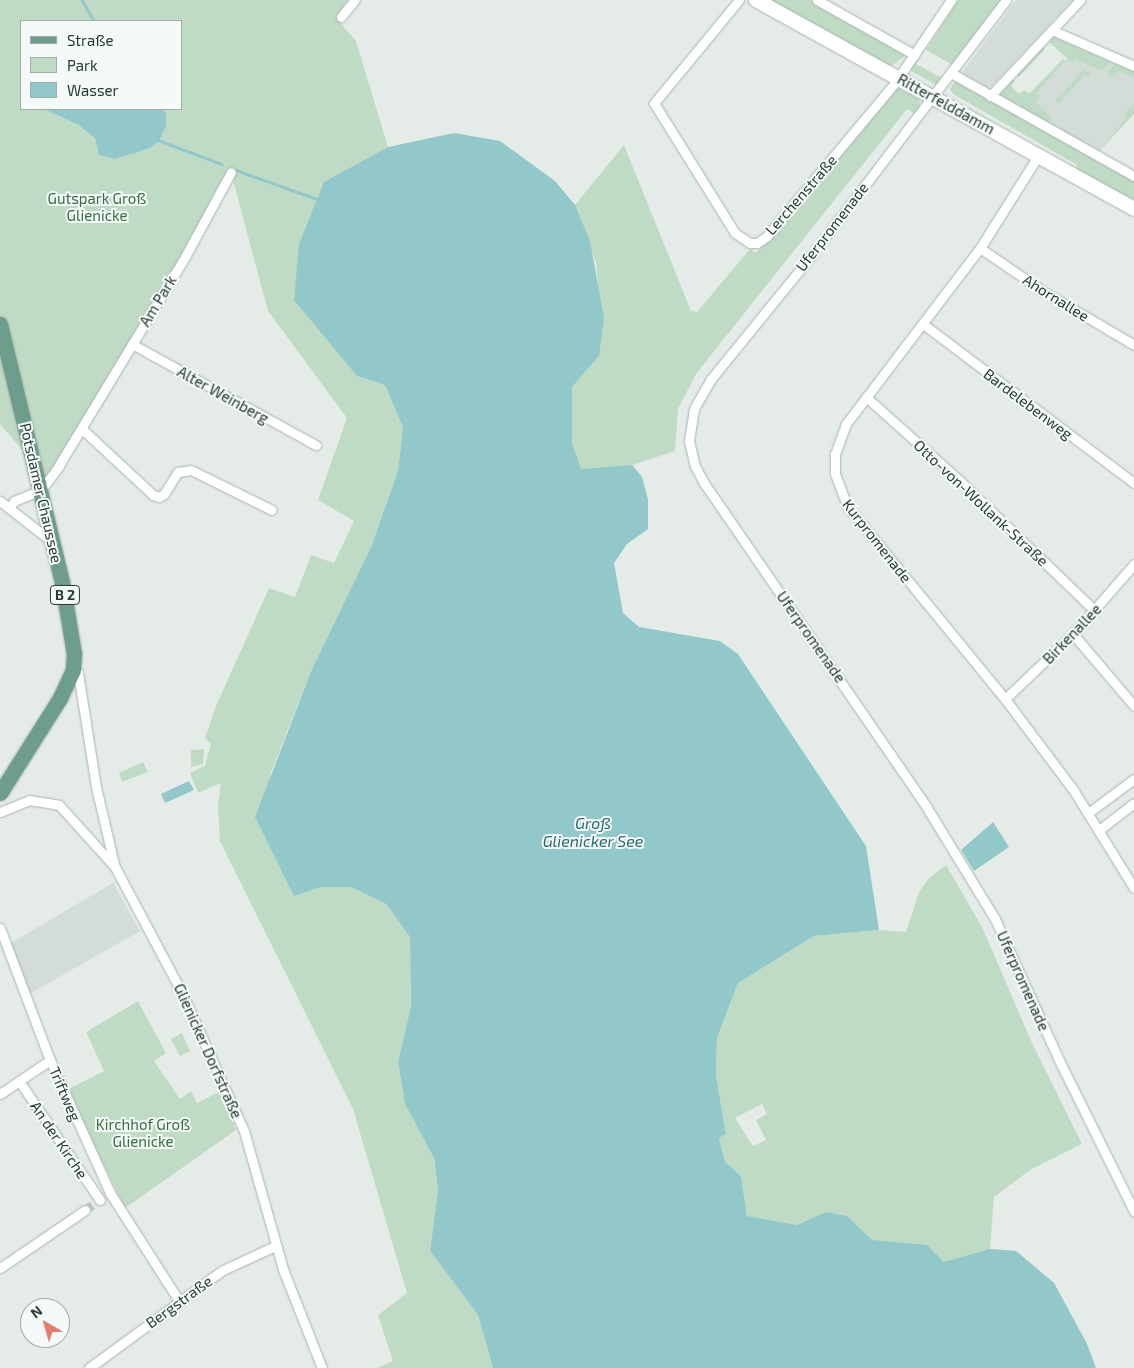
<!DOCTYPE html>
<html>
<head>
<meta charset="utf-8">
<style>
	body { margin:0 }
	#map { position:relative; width:1134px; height:1368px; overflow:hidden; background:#e5ece8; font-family:"Exo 2",sans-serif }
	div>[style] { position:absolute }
	.built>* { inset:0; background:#d3dcd7 }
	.green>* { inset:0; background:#c0dbc5 }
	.water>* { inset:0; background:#93c8cb }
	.stream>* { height:2.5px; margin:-1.25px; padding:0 1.25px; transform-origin:1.25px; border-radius:1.25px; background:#93c8cb }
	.street-tunnel>* { height:9px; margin-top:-4.5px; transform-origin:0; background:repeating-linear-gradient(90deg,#bfc9c4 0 9px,transparent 0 13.5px) }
	.roads { filter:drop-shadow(0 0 1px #a8b4ae) drop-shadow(0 0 1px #a8b4ae) }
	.street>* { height:9px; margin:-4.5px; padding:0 4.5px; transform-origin:4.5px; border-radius:4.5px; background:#fff }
	.secondary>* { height:14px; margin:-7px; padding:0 7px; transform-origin:7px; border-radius:7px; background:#fff }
	.primary>* { height:15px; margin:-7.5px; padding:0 7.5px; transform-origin:7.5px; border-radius:7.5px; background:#6e9d8c }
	span { translate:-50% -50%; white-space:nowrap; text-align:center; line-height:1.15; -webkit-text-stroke:4px #f5f9f7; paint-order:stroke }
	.shield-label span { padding:1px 4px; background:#f5f9f7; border:1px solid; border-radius:4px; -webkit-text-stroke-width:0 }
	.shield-label { font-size:14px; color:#263c34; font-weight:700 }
	.street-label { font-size:15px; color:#263c34 }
	.park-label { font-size:15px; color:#346f45 }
	.water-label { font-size:16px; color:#266d72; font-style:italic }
	.legend { position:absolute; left:20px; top:20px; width:162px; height:90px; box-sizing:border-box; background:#f5f9f7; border:1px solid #a2ada9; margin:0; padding:6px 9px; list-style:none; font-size:15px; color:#263c34 }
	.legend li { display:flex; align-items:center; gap:10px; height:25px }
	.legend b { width:25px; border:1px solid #a2ada9 }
	.north { position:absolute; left:20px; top:1298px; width:50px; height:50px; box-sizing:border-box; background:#f5f9f7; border:1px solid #a2ada9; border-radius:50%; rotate:322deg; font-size:14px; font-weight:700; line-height:20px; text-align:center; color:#263c34 }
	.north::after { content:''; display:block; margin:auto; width:18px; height:22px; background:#e37e6c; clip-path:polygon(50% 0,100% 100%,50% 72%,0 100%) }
</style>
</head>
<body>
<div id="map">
	<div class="built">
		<i style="clip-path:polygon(1016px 0,1073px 0,992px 86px,986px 88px,964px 75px,963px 71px)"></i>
		<i style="clip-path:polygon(1077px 47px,1134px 72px,1134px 114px,1100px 151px,1021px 107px)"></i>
		<i style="clip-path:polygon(113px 883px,140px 931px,29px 994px,9px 944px)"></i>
	</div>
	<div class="green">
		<i style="clip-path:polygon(evenodd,0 0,348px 0,338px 14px,342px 25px,356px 41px,388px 147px,324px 183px,357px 376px,385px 385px,403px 426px,398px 471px,371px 547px,312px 669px,270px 775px,294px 896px,321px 887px,351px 887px,386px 904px,410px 937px,411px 1006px,398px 1062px,405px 1104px,434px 1158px,438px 1190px,430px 1251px,478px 1315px,493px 1368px,377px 1368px,393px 1361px,378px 1315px,407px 1293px,353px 1109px,220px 841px,218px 806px,221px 783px,198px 793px,190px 773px,205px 766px,211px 744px,205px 738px,216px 706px,269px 588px,295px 597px,311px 555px,334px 563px,354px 521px,318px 500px,347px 418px,268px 311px,231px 173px,63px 467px,49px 481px,0 424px,0 0,21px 21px,181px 21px,181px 109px,21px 109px,21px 21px)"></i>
		<i style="clip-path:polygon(765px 0,810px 0,906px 55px,890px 67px)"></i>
		<i style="clip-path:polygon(958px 0,1002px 0,953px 65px,926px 50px)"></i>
		<i style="clip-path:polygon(1054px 37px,1108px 61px,1108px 65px,1102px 71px,1076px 59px,1072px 63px,1047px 40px)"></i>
		<i style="clip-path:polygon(1042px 46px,1045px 49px,1019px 77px,1016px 73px)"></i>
		<i style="clip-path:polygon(1063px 59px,1065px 61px,1036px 93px,1040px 97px,1036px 102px,1052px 118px,1048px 122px,1000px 95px,1000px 91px,1011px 79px,1015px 81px,1011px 86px,1019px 94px,1024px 90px,1029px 94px)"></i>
		<i style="clip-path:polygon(914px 63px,942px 78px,936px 85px,911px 71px)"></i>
		<i style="clip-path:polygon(1115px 64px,1134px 72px,1134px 77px,1119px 71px,1112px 78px,1107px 73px)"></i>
		<i style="clip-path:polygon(1079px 67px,1092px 74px,1089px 78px,1085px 75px,1058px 104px,1055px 101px,1082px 71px)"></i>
		<i style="clip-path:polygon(955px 81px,1134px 179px,1134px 204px,1076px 172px,1077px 165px,953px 94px,950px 89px)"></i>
		<i style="clip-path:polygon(896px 87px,919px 99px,920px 107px,915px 114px,907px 109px,696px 374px,678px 409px,675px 451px,632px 465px,642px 477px,648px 500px,648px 529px,588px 497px,572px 443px,572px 387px,599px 356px,598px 282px,596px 263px,575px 205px,624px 145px,691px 311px,697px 312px,750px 249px,756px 253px)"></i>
		<i style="clip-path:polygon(1134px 103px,1134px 114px,1099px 150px,1126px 118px,1123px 115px)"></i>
		<i style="clip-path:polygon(204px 749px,203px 764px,191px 767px,191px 750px)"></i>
		<i style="clip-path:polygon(143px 762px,148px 772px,122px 782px,119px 773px)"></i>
		<i style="clip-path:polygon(evenodd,946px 865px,982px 927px,1032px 1043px,1082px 1144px,1030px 1170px,994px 1197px,990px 1249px,1016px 1251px,1054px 1283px,1087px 1344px,1065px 1338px,961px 1270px,817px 1239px,747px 1216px,741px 1176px,725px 1162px,719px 1138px,726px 1133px,716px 1075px,717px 1038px,738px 983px,814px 936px,879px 930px,906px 932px,919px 892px,929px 878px,946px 865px,762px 1104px,767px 1114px,756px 1120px,766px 1140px,753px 1146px,735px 1118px,762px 1104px)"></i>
		<i style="clip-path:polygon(138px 1001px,166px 1053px,154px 1061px,180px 1099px,191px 1091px,197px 1103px,221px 1091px,236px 1130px,125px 1208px,67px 1090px,104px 1071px,86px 1032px)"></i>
		<i style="clip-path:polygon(182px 1033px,190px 1051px,180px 1056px,171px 1039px)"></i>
	</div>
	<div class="water">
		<i style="clip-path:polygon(44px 109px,162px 109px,166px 114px,166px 126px,159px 141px,150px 148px,115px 159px,99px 155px,95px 138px,79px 125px)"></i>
		<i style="clip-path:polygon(454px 133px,500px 141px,555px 181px,575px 205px,590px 241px,604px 317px,599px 356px,572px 387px,572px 443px,581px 469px,632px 465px,642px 477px,648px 500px,648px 529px,627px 544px,614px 563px,623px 613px,639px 627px,720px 641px,738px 654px,866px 846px,879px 930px,814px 936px,738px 983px,717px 1038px,716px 1075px,726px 1134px,719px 1138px,725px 1162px,741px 1176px,747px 1216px,797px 1225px,826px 1212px,847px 1216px,872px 1240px,927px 1245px,944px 1262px,990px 1249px,1016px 1251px,1054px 1283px,1087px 1344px,1096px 1368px,493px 1368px,478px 1315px,430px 1251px,438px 1190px,434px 1158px,405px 1104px,398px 1062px,411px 1006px,410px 937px,386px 904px,351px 887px,321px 887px,294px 896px,255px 817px,312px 669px,371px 547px,398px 471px,403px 427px,385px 385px,357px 376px,294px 300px,299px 244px,324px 182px,388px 147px)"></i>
		<i style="clip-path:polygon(189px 781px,194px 790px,165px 803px,161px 794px)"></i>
		<i style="clip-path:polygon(993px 822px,1009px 847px,974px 871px,961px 850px)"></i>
	</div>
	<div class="stream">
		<i style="left:82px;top:0;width:24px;rotate:60deg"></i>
		<i style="left:158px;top:140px;width:68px;rotate:20.6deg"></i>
		<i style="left:236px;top:170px;width:86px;rotate:19.7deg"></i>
	</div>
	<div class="street-tunnel">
		<i style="left:85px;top:1210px;width:12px;rotate:-35deg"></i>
	</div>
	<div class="roads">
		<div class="street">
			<i style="left:739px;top:0;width:134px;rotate:129.5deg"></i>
			<i style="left:654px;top:103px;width:153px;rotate:58.1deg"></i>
			<i style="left:735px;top:233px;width:18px;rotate:34deg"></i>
			<i style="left:750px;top:243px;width:7px"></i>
			<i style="left:757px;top:243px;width:11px;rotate:-34deg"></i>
			<i style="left:766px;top:237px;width:199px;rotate:-50.1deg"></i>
			<i style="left:894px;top:84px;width:102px;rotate:-55.8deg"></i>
			<i style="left:817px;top:0;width:112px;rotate:29.3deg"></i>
			<i style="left:1006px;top:0;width:322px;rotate:127.3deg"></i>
			<i style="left:811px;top:256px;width:159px;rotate:129.1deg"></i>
			<i style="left:711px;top:379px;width:34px;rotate:120deg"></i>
			<i style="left:694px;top:409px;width:32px;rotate:99deg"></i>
			<i style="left:689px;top:441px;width:26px;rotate:77deg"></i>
			<i style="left:695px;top:466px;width:19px;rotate:62deg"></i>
			<i style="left:704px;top:483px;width:394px;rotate:55.5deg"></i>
			<i style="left:927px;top:808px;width:130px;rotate:58.5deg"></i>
			<i style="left:995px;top:919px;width:155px;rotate:65.6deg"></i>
			<i style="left:1059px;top:1060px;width:169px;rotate:63.6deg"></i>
			<i style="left:341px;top:17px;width:22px;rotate:-51deg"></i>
			<i style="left:1052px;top:30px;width:90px;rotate:23.7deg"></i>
			<i style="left:951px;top:73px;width:210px;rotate:29.4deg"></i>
			<i style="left:990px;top:96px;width:132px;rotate:-46.8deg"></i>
			<i style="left:1038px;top:156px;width:109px;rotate:122.2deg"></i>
			<i style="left:980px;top:248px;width:221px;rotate:127.3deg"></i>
			<i style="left:846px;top:424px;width:32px;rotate:110deg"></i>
			<i style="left:835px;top:454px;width:20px;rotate:90deg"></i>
			<i style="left:835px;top:474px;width:34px;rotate:69deg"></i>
			<i style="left:847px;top:506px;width:249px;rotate:50.7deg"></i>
			<i style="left:1005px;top:699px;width:115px;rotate:53.1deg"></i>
			<i style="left:1074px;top:791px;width:114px;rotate:58.3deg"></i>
			<i style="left:980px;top:248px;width:74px;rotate:34.5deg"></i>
			<i style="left:1041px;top:290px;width:108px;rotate:30.6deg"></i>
			<i style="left:923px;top:324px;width:264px;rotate:37deg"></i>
			<i style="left:132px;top:344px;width:210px;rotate:28.8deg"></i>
			<i style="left:866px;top:397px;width:127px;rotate:41.8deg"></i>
			<i style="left:961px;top:482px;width:186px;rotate:43.9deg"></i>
			<i style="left:82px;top:429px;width:97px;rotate:42.9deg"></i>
			<i style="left:153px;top:495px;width:6px;rotate:18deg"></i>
			<i style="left:159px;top:497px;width:6px;rotate:-31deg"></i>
			<i style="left:164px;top:494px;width:26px;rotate:-58deg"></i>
			<i style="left:178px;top:472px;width:13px;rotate:-9deg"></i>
			<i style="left:191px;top:470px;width:90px;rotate:26.3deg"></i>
			<i style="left:59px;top:465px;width:245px;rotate:-58.8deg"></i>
			<i style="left:186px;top:255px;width:94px;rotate:-61.5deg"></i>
			<i style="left:0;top:501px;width:65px;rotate:38.1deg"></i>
			<i style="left:9px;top:508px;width:9px;rotate:-54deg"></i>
			<i style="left:14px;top:501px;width:29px;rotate:-22deg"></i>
			<i style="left:41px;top:490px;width:30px;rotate:-53deg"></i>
			<i style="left:1073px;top:634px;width:94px;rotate:49.7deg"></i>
			<i style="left:73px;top:670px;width:6px;rotate:31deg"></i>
			<i style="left:78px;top:673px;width:115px;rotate:81deg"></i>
			<i style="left:96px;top:787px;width:79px;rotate:76.8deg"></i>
			<i style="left:1005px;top:699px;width:94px;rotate:-43.7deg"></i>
			<i style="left:1073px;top:634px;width:93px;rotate:-48.9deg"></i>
			<i style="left:0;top:812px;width:31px;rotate:-22deg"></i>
			<i style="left:29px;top:800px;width:30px;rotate:9deg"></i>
			<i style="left:59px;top:805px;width:84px;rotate:47.9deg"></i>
			<i style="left:115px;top:867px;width:143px;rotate:62deg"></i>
			<i style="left:182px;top:993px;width:151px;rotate:65.8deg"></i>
			<i style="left:244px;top:1131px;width:147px;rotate:74.2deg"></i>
			<i style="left:284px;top:1272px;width:103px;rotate:68.4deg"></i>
			<i style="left:1088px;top:813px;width:57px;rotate:-36.5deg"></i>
			<i style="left:1099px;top:830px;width:44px;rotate:-37.6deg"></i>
			<i style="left:0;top:928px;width:141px;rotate:69.3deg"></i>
			<i style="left:50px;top:1060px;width:146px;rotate:65.7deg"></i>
			<i style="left:110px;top:1193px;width:128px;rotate:57.4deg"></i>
			<i style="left:19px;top:1081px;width:144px;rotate:55.8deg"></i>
			<i style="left:0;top:1094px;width:60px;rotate:-34.2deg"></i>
			<i style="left:0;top:1268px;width:103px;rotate:-34.3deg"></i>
			<i style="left:89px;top:1368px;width:166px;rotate:-36.2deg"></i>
			<i style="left:223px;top:1270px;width:57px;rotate:-24.8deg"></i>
		</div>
		<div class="secondary">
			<i style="left:756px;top:0;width:432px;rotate:28.9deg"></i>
		</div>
		<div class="primary">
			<i style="left:0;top:324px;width:265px;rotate:76.5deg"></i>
			<i style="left:62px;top:582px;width:73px;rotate:80.5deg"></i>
			<i style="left:74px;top:654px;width:16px;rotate:94deg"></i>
			<i style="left:73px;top:670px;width:31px;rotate:115deg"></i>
			<i style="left:60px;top:698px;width:112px;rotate:122.3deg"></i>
		</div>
	</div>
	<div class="shield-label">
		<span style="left:65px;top:595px">B 2</span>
	</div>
	<div class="street-label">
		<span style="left:946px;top:104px;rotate:29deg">Ritterfelddamm</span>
		<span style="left:801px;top:195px;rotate:-49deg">Lerchenstraße</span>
		<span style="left:832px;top:227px;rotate:-52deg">Uferpromenade</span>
		<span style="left:1056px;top:298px;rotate:32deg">Ahornallee</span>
		<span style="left:158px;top:301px;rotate:-59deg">Am Park</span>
		<span style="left:223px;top:395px;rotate:29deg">Alter Weinberg</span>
		<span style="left:1028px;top:404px;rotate:37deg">Bardelebenweg</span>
		<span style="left:41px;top:493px;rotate:77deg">Potsdamer Chaussee</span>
		<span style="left:981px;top:503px;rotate:43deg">Otto-von-Wollank-Straße</span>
		<span style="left:877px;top:541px;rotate:52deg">Kurpromenade</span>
		<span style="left:1072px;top:634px;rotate:-46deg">Birkenallee</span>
		<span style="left:811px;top:637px;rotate:55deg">Uferpromenade</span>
		<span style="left:1023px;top:981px;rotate:66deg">Uferpromenade</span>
		<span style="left:208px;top:1051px;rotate:66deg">Glienicker Dorfstraße</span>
		<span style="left:65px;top:1094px;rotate:67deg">Triftweg</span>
		<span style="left:59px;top:1140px;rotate:56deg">An der Kirche</span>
		<span style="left:179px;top:1302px;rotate:-36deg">Bergstraße</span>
	</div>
	<div class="park-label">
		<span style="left:97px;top:207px">Gutspark Groß<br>Glienicke</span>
		<span style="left:143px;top:1133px">Kirchhof Groß<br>Glienicke</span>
	</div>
	<div class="water-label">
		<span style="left:593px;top:832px">Groß<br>Glienicker See</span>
	</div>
	<ul class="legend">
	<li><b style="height:6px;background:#6e9d8c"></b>Straße</li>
	<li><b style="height:14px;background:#c0dbc5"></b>Park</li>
	<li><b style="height:14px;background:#93c8cb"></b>Wasser</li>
	</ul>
	<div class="north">N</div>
</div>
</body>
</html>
